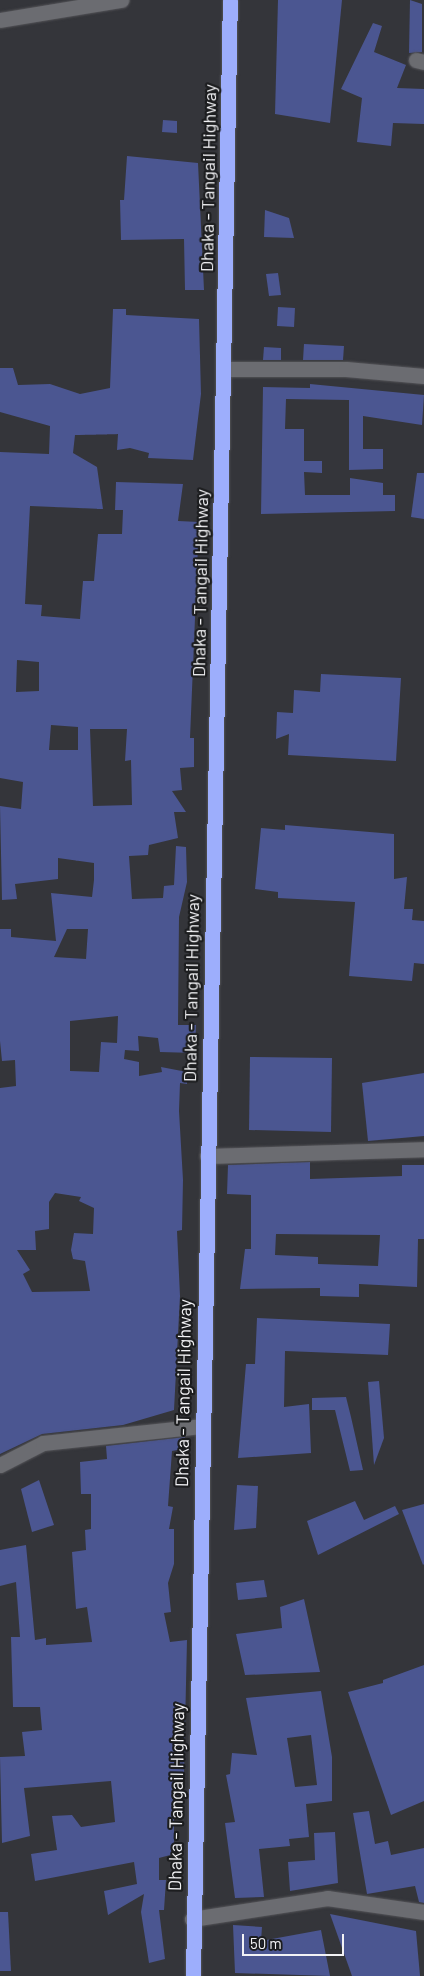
<!DOCTYPE html>
<html>
<head>
<meta charset="utf-8">
<style>
	body { margin:0 }
	#map { position:relative; width:424px; height:1976px; overflow:hidden; background:#34353a; font-family:Barlow,sans-serif }
	div>[style] { position:absolute }
	.building>* { inset:0; background:#4b5691 }
	.roads { filter:drop-shadow(0 0 1px #545458) drop-shadow(0 0 1px #545458) }
	.street>* { height:15px; margin:-7.5px; padding:0 7.5px; transform-origin:7.5px; border-radius:7.5px; background:#6b6c71 }
	.highway>* { height:15px; margin:-7.5px; padding:0 7.5px; transform-origin:7.5px; border-radius:7.5px; background:#9daefc }
	span { translate:-50% -50%; white-space:nowrap; text-align:center; line-height:1.15; -webkit-text-stroke:4.5px #1c1d1f; paint-order:stroke }
	.street-label { font-size:18px; color:#f2f2f5 }
	.scale { position:absolute; left:242px; top:1934px; width:102px; height:22px; box-sizing:border-box; border:2px solid #f2f2f5; border-top:0; padding-left:6px; font-size:15px; line-height:18px; white-space:nowrap; color:#f2f2f5; -webkit-text-stroke:4px #1c1d1f; paint-order:stroke }
</style>
</head>
<body>
<div id="map">
	<div class="building">
		<i style="clip-path:polygon(278px 0,342px 0,330px 123px,275px 114px)"></i>
		<i style="clip-path:polygon(410px 0,422px 4px,422px 52px,409px 53px)"></i>
		<i style="clip-path:polygon(373px 23px,382px 26px,374px 52px,406px 65px,397px 88px,424px 89px,424px 124px,393px 123px,391px 146px,357px 142px,362px 98px,341px 89px)"></i>
		<i style="clip-path:polygon(163px 120px,177px 121px,177px 133px,162px 132px)"></i>
		<i style="clip-path:polygon(127px 156px,198px 163px,204px 290px,185px 290px,184px 239px,121px 240px,120px 200px,124px 200px)"></i>
		<i style="clip-path:polygon(265px 210px,289px 218px,294px 238px,264px 237px)"></i>
		<i style="clip-path:polygon(278px 273px,281px 295px,269px 296px,266px 274px)"></i>
		<i style="clip-path:polygon(278px 307px,295px 308px,294px 327px,277px 326px)"></i>
		<i style="clip-path:polygon(evenodd,113px 309px,126px 309px,126px 315px,199px 319px,201px 394px,193px 460px,148px 458px,149px 453px,130px 448px,117px 450px,118px 434px,75px 435px,73px 453px,97px 467px,103px 509px,30px 506px,25px 604px,42px 605px,41px 616px,80px 619px,83px 581px,94px 581px,98px 534px,122px 534px,123px 510px,115px 510px,116px 482px,183px 484px,178px 521px,199px 522px,190px 738px,194px 738px,194px 767px,180px 768px,182px 790px,172px 791px,186px 812px,174px 812px,178px 838px,149px 845px,148px 855px,129px 856px,132px 899px,163px 898px,164px 886px,174px 885px,176px 846px,186px 847px,187px 882px,179px 917px,178px 1025px,196px 1025px,195px 1053px,160px 1052px,158px 1038px,138px 1036px,139px 1051px,125px 1050px,124px 1059px,139px 1062px,139px 1076px,162px 1072px,161px 1067px,187px 1072px,187px 1084px,180px 1083px,179px 1111px,183px 1180px,182px 1230px,177px 1231px,180px 1296px,174px 1410px,123px 1425px,42px 1434px,0 1454px,0 1088px,16px 1086px,15px 1060px,2px 1061px,0 1041px,0 929px,11px 929px,11px 937px,56px 941px,51px 893px,92px 897px,94px 880px,94px 863px,58px 858px,58px 879px,15px 884px,17px 899px,2px 900px,0 806px,21px 809px,23px 782px,0 778px,0 452px,49px 454px,50px 426px,0 412px,0 368px,13px 368px,18px 385px,50px 384px,80px 394px,110px 388px,113px 309px,17px 660px,39px 662px,39px 691px,16px 692px,17px 660px,113px 309px,51px 725px,78px 727px,78px 750px,49px 750px,51px 725px,113px 309px,90px 729px,127px 729px,125px 761px,131px 760px,132px 805px,93px 806px,90px 729px,113px 309px,67px 929px,88px 929px,86px 959px,54px 957px,67px 929px,113px 309px,118px 1016px,117px 1043px,101px 1042px,99px 1072px,70px 1071px,70px 1021px,118px 1016px,113px 309px,55px 1193px,81px 1197px,79px 1201px,94px 1208px,93px 1234px,74px 1233px,71px 1250px,73px 1259px,85px 1261px,90px 1291px,32px 1292px,23px 1274px,30px 1270px,17px 1250px,36px 1250px,35px 1231px,49px 1229px,49px 1202px,55px 1193px)"></i>
		<i style="clip-path:polygon(304px 344px,344px 346px,343px 360px,303px 360px)"></i>
		<i style="clip-path:polygon(264px 347px,281px 348px,281px 360px,263px 360px)"></i>
		<i style="clip-path:polygon(310px 384px,424px 395px,422px 425px,363px 416px,363px 449px,383px 449px,383px 469px,349px 470px,349px 400px,286px 399px,285px 429px,304px 429px,304px 461px,322px 461px,322px 473px,304px 472px,305px 495px,350px 495px,350px 478px,383px 483px,383px 495px,395px 495px,395px 511px,261px 514px,263px 387px,310px 388px)"></i>
		<i style="clip-path:polygon(417px 473px,424px 473px,424px 519px,411px 517px)"></i>
		<i style="clip-path:polygon(321px 674px,401px 678px,396px 761px,288px 755px,289px 734px,276px 739px,277px 712px,293px 713px,294px 690px,320px 692px)"></i>
		<i style="clip-path:polygon(285px 825px,394px 834px,394px 879px,407px 877px,404px 909px,413px 909px,412px 920px,424px 921px,424px 964px,414px 963px,412px 981px,349px 976px,355px 902px,278px 898px,278px 892px,255px 889px,261px 828px,285px 830px)"></i>
		<i style="clip-path:polygon(250px 1057px,332px 1058px,331px 1132px,249px 1130px)"></i>
		<i style="clip-path:polygon(424px 1073px,424px 1136px,368px 1141px,362px 1083px)"></i>
		<i style="clip-path:polygon(evenodd,310px 1162px,310px 1179px,402px 1176px,402px 1165px,424px 1165px,424px 1239px,418px 1239px,417px 1287px,359px 1284px,359px 1297px,320px 1296px,320px 1288px,240px 1289px,245px 1249px,251px 1249px,251px 1195px,227px 1194px,228px 1165px,310px 1162px,276px 1234px,380px 1235px,378px 1266px,318px 1264px,318px 1257px,275px 1255px,276px 1234px)"></i>
		<i style="clip-path:polygon(257px 1318px,390px 1324px,388px 1355px,285px 1351px,284px 1407px,309px 1404px,311px 1453px,238px 1458px,246px 1364px,255px 1364px)"></i>
		<i style="clip-path:polygon(379px 1381px,384px 1438px,374px 1465px,368px 1382px)"></i>
		<i style="clip-path:polygon(346px 1397px,351px 1417px,363px 1470px,350px 1471px,335px 1410px,312px 1410px,312px 1398px)"></i>
		<i style="clip-path:polygon(185px 1437px,183px 1449px,172px 1451px,168px 1506px,173px 1507px,169px 1529px,174px 1529px,174px 1564px,168px 1583px,171px 1612px,164px 1613px,170px 1642px,187px 1640px,183px 1816px,174px 1818px,174px 1854px,159px 1858px,159px 1880px,166px 1880px,164px 1910px,159px 1910px,165px 1959px,149px 1963px,141px 1912px,144px 1894px,108px 1915px,104px 1891px,137px 1884px,134px 1862px,35px 1881px,31px 1854px,57px 1850px,52px 1816px,72px 1815px,81px 1827px,115px 1822px,111px 1781px,24px 1788px,30px 1836px,2px 1843px,0 1757px,25px 1756px,22px 1732px,42px 1730px,40px 1707px,13px 1707px,11px 1637px,20px 1637px,16px 1582px,0 1586px,0 1550px,26px 1545px,35px 1640px,46px 1638px,46px 1645px,92px 1642px,87px 1607px,76px 1609px,72px 1552px,86px 1550px,85px 1530px,91px 1529px,91px 1494px,81px 1494px,80px 1462px,107px 1459px,106px 1446px)"></i>
		<i style="clip-path:polygon(39px 1480px,54px 1525px,32px 1532px,21px 1489px)"></i>
		<i style="clip-path:polygon(237px 1485px,258px 1486px,256px 1528px,234px 1530px)"></i>
		<i style="clip-path:polygon(355px 1501px,364px 1520px,395px 1506px,399px 1514px,318px 1555px,307px 1521px)"></i>
		<i style="clip-path:polygon(424px 1504px,424px 1564px,423px 1565px,402px 1510px)"></i>
		<i style="clip-path:polygon(264px 1580px,267px 1597px,238px 1600px,236px 1583px)"></i>
		<i style="clip-path:polygon(304px 1599px,320px 1672px,245px 1675px,236px 1634px,282px 1628px,280px 1607px)"></i>
		<i style="clip-path:polygon(424px 1665px,424px 1801px,391px 1815px,348px 1692px,383px 1683px,383px 1680px)"></i>
		<i style="clip-path:polygon(evenodd,321px 1691px,332px 1757px,332px 1801px,306px 1804px,309px 1837px,289px 1839px,290px 1846px,259px 1849px,264px 1897px,235px 1898px,225px 1823px,235px 1822px,226px 1775px,230px 1774px,232px 1753px,257px 1755px,246px 1698px,321px 1691px,311px 1735px,317px 1785px,295px 1787px,287px 1738px,311px 1735px)"></i>
		<i style="clip-path:polygon(369px 1811px,375px 1844px,388px 1841px,391px 1855px,424px 1848px,424px 1903px,419px 1902px,415px 1886px,367px 1894px,353px 1813px)"></i>
		<i style="clip-path:polygon(335px 1832px,338px 1883px,290px 1891px,288px 1862px,315px 1860px,314px 1833px)"></i>
		<i style="clip-path:polygon(0 1912px,8px 1912px,11px 1971px,0 1971px)"></i>
		<i style="clip-path:polygon(330px 1914px,416px 1931px,420px 1976px,352px 1976px)"></i>
		<i style="clip-path:polygon(233px 1925px,262px 1927px,261px 1941px,321px 1930px,330px 1976px,235px 1973px)"></i>
	</div>
	<div class="roads">
		<div class="street">
			<i style="left:0;top:20px;width:123px;rotate:-9.4deg"></i>
			<i style="left:416px;top:60px;width:8px;rotate:14deg"></i>
			<i style="left:223px;top:369px;width:123px"></i>
			<i style="left:346px;top:369px;width:78px;rotate:5.1deg"></i>
			<i style="left:207px;top:1156px;width:217px;rotate:-1.8deg"></i>
			<i style="left:0;top:1465px;width:48px;rotate:-27.1deg"></i>
			<i style="left:43px;top:1443px;width:159px;rotate:-6.1deg"></i>
			<i style="left:192px;top:1919px;width:137px;rotate:-8.8deg"></i>
			<i style="left:327px;top:1898px;width:98px;rotate:8.2deg"></i>
		</div>
		<div class="highway">
			<i style="left:193px;top:1976px;width:1976px;rotate:-88.93deg"></i>
		</div>
	</div>
	<div class="street-label">
		<span style="left:208px;top:178px;rotate:-89deg">Dhaka - Tangail Highway</span>
		<span style="left:200px;top:583px;rotate:-89deg">Dhaka - Tangail Highway</span>
		<span style="left:191px;top:988px;rotate:-89deg">Dhaka - Tangail Highway</span>
		<span style="left:183px;top:1393px;rotate:-89deg">Dhaka - Tangail Highway</span>
		<span style="left:176px;top:1797px;rotate:-89deg">Dhaka - Tangail Highway</span>
	</div>
	<div class="scale">50 m</div>
</div>
</body>
</html>
